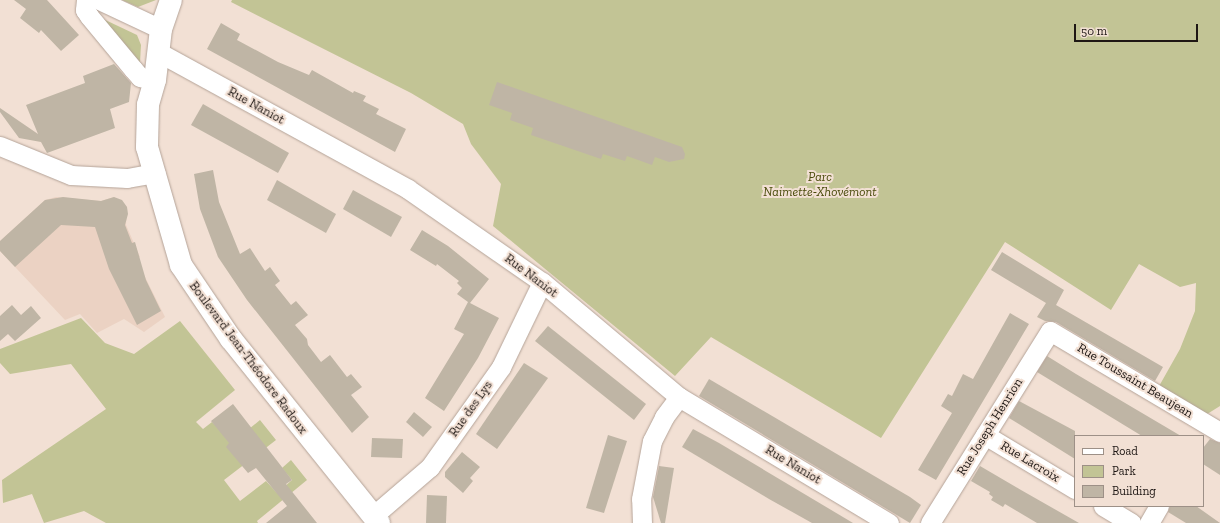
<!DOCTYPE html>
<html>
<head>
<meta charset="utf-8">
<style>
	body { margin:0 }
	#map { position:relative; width:1220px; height:523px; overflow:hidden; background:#f2e0d4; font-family:"Zilla Slab",serif }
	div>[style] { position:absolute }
	.built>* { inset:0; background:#ebd2c3 }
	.green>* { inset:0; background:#c2c495 }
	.building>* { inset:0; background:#bfb5a5 }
	.roads { filter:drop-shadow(0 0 1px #b4a398) drop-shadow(0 0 1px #b4a398) }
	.minor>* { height:19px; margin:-9.5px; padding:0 9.5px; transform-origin:9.5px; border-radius:9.5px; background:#fff }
	.tertiary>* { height:22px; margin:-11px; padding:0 11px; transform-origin:11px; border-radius:11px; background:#fff }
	span { translate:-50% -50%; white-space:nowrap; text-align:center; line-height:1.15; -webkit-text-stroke:4px #f2e0d4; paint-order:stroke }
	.street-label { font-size:13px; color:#1e1714 }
	.park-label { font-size:13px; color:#4a4b0b; font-style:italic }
	.legend { position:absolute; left:1074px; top:435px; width:130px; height:72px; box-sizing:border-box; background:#f2e0d4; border:1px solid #9d9087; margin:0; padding:5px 7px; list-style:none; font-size:12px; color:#1e1714 }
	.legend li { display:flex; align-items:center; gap:8px; height:20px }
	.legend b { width:20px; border:1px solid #9d9087 }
	.scale { position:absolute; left:1074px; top:24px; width:124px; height:18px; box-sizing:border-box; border:2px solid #1e1714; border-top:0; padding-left:5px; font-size:12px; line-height:14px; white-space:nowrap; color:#1e1714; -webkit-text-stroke:3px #f2e0d4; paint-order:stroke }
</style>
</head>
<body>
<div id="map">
	<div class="built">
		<i style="clip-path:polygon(56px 197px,101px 201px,114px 197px,127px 207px,126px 225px,140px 257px,136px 259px,165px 317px,144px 332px,124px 319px,97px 333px,80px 314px,65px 320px,0 251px,0 241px,45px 200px)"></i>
	</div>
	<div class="green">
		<i style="clip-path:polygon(122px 0,156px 0,138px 7px)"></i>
		<i style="clip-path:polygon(232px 0,1220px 0,1220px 406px,1204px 416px,1158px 388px,1180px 349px,1195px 311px,1196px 283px,1180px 287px,1139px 264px,1111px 310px,1005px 242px,881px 438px,711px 337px,675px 376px,493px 226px,501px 184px,471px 144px,463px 124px,411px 93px,231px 2px)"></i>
		<i style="clip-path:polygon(99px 17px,137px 35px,141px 45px,140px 62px)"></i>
		<i style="clip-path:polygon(81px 318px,105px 343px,134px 354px,180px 321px,235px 390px,196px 422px,203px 429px,212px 422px,231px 441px,228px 446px,260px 420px,276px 440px,224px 480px,240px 501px,266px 481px,277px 493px,292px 480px,282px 468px,291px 460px,307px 480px,257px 521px,258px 523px,106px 523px,84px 511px,44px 523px,32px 494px,3px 503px,2px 480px,106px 409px,71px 364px,10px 374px,0 363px,0 349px)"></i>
	</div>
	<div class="building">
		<i style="clip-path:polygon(14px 0,47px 0,79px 35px,61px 51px,41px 30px,39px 33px,20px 18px,26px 9px)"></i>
		<i style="clip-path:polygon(221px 23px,240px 34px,237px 40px,278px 62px,309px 75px,312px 70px,353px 93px,354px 91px,366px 96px,363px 101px,379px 109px,376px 114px,406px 129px,395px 152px,207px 49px)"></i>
		<i style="clip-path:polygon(114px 64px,131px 83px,129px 102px,110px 109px,115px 128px,47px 153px,41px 142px,19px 138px,0 112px,0 108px,38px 134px,26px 105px,85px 83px,83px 76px)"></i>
		<i style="clip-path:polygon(497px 82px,682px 147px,685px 154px,684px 159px,669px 162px,655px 157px,652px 165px,627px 156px,625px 161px,603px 154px,601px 159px,531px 135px,533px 128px,510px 120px,512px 113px,489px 105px)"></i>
		<i style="clip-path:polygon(203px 104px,289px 153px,278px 173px,191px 125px)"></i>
		<i style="clip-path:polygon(213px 170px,219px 202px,240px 254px,250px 248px,265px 271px,270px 267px,280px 281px,275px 285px,291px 305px,296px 301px,308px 315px,295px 325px,307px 339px,308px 345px,321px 362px,330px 355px,347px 377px,351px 374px,362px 387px,351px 395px,369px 417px,352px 433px,247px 300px,218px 257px,200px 209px,194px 174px)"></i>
		<i style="clip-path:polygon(277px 180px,336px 214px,326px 233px,267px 200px)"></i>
		<i style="clip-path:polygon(353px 190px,402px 217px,391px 237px,343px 209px)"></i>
		<i style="clip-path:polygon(63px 197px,101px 201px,114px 197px,122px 200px,127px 207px,128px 214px,125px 225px,132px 243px,135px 242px,146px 280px,161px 311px,137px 325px,109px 269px,95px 227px,61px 225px,15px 267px,0 251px,0 241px,45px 200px)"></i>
		<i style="clip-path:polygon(422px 230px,448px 246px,489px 279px,470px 303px,499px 318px,478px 358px,444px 411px,425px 398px,464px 334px,454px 329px,468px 302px,457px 294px,462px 288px,457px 283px,459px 281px,437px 264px,436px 266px,410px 250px)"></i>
		<i style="clip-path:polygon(1002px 252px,1064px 290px,1056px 305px,1163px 367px,1155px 381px,1056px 322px,1045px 321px,1037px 317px,1046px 303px,991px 270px)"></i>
		<i style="clip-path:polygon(12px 305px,21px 315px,31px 306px,41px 318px,15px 341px,8px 334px,0 341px,0 316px)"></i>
		<i style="clip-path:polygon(1010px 313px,1029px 324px,936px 480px,918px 470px,952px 413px,941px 406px,948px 394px,952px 396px,963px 374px,973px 379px)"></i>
		<i style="clip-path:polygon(548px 326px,646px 404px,634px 420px,535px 341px)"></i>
		<i style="clip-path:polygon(1047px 356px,1076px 374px,1181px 436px,1142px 436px,1037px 372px)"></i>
		<i style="clip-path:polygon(524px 363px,548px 378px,497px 449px,476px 434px)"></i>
		<i style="clip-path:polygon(709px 379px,910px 497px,921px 505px,910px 523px,699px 396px)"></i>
		<i style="clip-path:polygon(1019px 401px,1075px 431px,1075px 459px,1009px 418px)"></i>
		<i style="clip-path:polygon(233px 404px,292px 480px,286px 484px,317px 523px,266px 523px,287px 506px,256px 468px,248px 473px,226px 447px,229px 443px,211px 421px)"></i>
		<i style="clip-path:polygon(414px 412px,432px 427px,423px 437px,406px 422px)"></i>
		<i style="clip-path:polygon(693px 429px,719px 443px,853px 523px,812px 523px,769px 499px,682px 447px)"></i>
		<i style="clip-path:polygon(608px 435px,627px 441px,604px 513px,586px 508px)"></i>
		<i style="clip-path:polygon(372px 438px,403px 439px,402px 458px,371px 457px)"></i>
		<i style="clip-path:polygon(1210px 439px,1220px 443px,1220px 475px,1203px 464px,1203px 448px)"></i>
		<i style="clip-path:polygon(462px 452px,480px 467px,470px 478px,473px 481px,463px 493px,445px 477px,445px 472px)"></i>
		<i style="clip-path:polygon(659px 466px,674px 468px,665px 523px,661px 523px,653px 497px)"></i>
		<i style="clip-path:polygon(980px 466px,1021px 490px,1079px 523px,1037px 523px,1005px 504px,1003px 507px,991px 500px,993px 497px,989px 494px,990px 492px,971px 481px)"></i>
		<i style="clip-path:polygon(427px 495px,447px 496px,446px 523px,426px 523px)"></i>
		<i style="clip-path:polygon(1170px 506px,1196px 506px,1220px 523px,1186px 523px,1168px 512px)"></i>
	</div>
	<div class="roads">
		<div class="minor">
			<i style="left:86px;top:0;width:10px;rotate:96deg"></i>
			<i style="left:85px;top:10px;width:7px;rotate:56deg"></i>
			<i style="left:89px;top:16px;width:69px;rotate:50.3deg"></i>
			<i style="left:133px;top:69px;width:11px;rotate:49deg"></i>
			<i style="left:140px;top:77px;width:15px;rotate:11deg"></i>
			<i style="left:99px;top:0;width:68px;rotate:25.1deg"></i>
			<i style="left:158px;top:52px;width:285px;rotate:28.7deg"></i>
			<i style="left:408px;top:189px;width:163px;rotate:34.8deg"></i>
			<i style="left:542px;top:282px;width:179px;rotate:40deg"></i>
			<i style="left:679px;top:397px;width:245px;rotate:31deg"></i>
			<i style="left:0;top:146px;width:77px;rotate:22.2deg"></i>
			<i style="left:71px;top:175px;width:56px;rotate:3.1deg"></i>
			<i style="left:127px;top:178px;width:29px;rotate:-10deg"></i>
			<i style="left:985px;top:435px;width:105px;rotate:31deg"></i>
			<i style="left:1103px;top:506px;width:33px;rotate:31deg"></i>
			<i style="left:373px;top:516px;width:75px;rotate:-40.7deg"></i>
			<i style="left:430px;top:467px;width:123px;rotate:-54.6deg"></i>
			<i style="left:501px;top:367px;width:94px;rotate:-64.2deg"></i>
			<i style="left:642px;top:523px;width:24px;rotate:-92deg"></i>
			<i style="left:641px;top:499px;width:59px;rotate:-79.3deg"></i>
			<i style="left:652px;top:441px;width:27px;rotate:-63deg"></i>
			<i style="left:664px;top:417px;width:25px;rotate:-53deg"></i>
			<i style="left:930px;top:523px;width:226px;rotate:-58deg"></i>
			<i style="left:1050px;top:331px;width:198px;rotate:30.7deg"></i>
			<i style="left:1149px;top:523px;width:20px;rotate:-60deg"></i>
		</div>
		<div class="tertiary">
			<i style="left:171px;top:0;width:31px;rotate:109deg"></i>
			<i style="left:161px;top:29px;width:51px;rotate:96.7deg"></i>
			<i style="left:155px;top:80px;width:26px;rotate:106deg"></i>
			<i style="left:148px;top:105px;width:42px;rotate:91.4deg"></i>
			<i style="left:147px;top:147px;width:123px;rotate:73.9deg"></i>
			<i style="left:181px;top:265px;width:89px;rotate:56deg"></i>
			<i style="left:231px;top:339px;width:236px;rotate:51.2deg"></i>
		</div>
	</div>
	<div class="street-label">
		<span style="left:256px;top:106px;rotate:29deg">Rue Naniot</span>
		<span style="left:531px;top:276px;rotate:37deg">Rue Naniot</span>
		<span style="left:248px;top:358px;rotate:53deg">Boulevard Jean-Théodore Radoux</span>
		<span style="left:1135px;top:381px;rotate:31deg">Rue Toussaint Beaujean</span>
		<span style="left:471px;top:409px;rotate:-55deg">Rue des Lys</span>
		<span style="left:990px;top:427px;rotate:-58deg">Rue Joseph Henrion</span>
		<span style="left:1030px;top:462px;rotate:31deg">Rue Lacroix</span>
		<span style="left:793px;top:465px;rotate:31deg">Rue Naniot</span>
	</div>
	<div class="park-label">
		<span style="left:820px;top:185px">Parc<br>Naimette-Xhovémont</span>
	</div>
	<ul class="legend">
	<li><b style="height:5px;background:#fff"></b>Road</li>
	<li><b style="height:11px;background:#c2c495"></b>Park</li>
	<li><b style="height:11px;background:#bfb5a5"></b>Building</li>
	</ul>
	<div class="scale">50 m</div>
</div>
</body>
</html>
